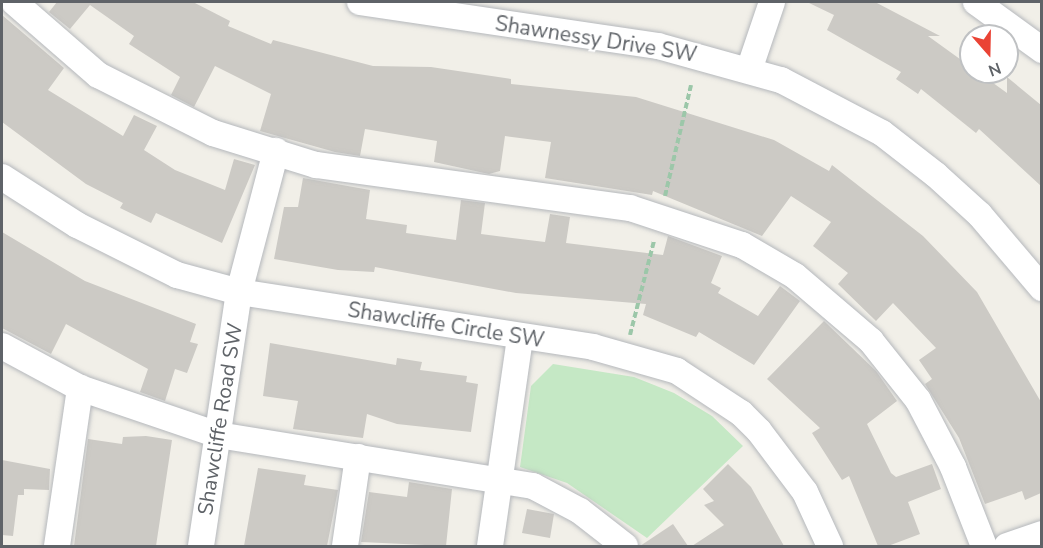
<!DOCTYPE html>
<html>
<head>
<meta charset="utf-8">
<style>
	body { margin:0 }
	#map { position:relative; width:1043px; height:548px; overflow:hidden; background:#f1efe8; font-family:"Nunito Sans",sans-serif }
	div>[style] { position:absolute }
	.green>* { inset:0; background:#c5e8c5 }
	.building>* { inset:0; background:#cccac5 }
	.path>* { height:4px; margin-top:-2px; transform-origin:0; background:repeating-linear-gradient(90deg,#9cc7a9 0 6px,transparent 0 9px) }
	.roads { filter:drop-shadow(0 0 2px #b5b8bc) drop-shadow(0 0 2px #b5b8bc) }
	.minor>* { height:26px; margin:-13px; padding:0 13px; transform-origin:13px; border-radius:13px; background:#fff }
	span { translate:-50% -50%; white-space:nowrap; text-align:center; line-height:1.15; -webkit-text-stroke:4.5px #fff; paint-order:stroke }
	.street-label { font-size:21px; color:#5f6368 }
	.frame { position:absolute; inset:0; border:3px solid #5f6368; pointer-events:none }
	.north { position:absolute; left:959px; top:24px; width:60px; height:60px; box-sizing:border-box; background:#fff; border:2px solid #bfc1c3; border-radius:50%; rotate:160deg; font-size:16px; font-weight:700; line-height:24px; text-align:center; color:#5f6368 }
	.north::after { content:''; display:block; margin:auto; width:21px; height:27px; background:#ea4335; clip-path:polygon(50% 0,100% 100%,50% 72%,0 100%) }
</style>
</head>
<body>
<div id="map">
	<div class="green">
		<i style="clip-path:polygon(553px 364px,634px 377px,674px 393px,712px 416px,743px 446px,647px 538px,567px 483px,520px 467px,531px 386px)"></i>
	</div>
	<div class="building">
		<i style="clip-path:polygon(57px 2px,193px 2px,230px 21px,228px 26px,271px 44px,273px 40px,373px 66px,431px 67px,511px 79px,511px 84px,636px 97px,774px 140px,829px 171px,832px 165px,923px 236px,977px 292px,1041px 402px,1041px 493px,1025px 500px,1022px 491px,985px 504px,959px 438px,925px 384px,932px 379px,919px 360px,936px 348px,893px 303px,876px 321px,838px 284px,848px 273px,813px 246px,831px 222px,791px 196px,762px 236px,653px 191px,652px 195px,545px 178px,551px 142px,505px 136px,500px 171px,489px 174px,434px 162px,437px 141px,365px 129px,360px 156px,335px 152px,260px 131px,271px 94px,215px 66px,194px 107px,171px 95px,180px 77px,129px 44px,134px 36px,90px 5px,70px 29px,49px 12px)"></i>
		<i style="clip-path:polygon(807px 2px,875px 2px,940px 36px,928px 36px,1007px 93px,1007px 77px,1041px 105px,1041px 186px,979px 129px,976px 133px,921px 89px,918px 94px,896px 79px,901px 72px,827px 30px,834px 15px)"></i>
		<i style="clip-path:polygon(2px 15px,64px 68px,48px 90px,123px 136px,134px 115px,157px 126px,144px 150px,175px 170px,225px 190px,234px 159px,255px 165px,222px 243px,156px 213px,151px 223px,120px 208px,123px 203px,86px 184px,2px 122px)"></i>
		<i style="clip-path:polygon(303px 178px,370px 190px,366px 219px,407px 225px,406px 233px,456px 240px,461px 200px,485px 203px,481px 234px,545px 242px,550px 214px,570px 217px,566px 243px,663px 255px,668px 236px,722px 256px,711px 283px,721px 288px,718px 293px,758px 316px,780px 286px,800px 301px,754px 365px,699px 332px,696px 337px,643px 315px,646px 304px,516px 293px,375px 267px,374px 272px,338px 270px,274px 259px,284px 207px,298px 207px)"></i>
		<i style="clip-path:polygon(2px 232px,85px 281px,196px 324px,190px 342px,198px 344px,187px 373px,175px 369px,165px 401px,140px 392px,148px 369px,66px 324px,51px 354px,2px 328px)"></i>
		<i style="clip-path:polygon(824px 321px,876px 371px,897px 401px,867px 424px,891px 473px,896px 477px,932px 464px,941px 489px,908px 502px,920px 534px,888px 546px,878px 546px,849px 476px,842px 480px,812px 433px,820px 428px,767px 379px)"></i>
		<i style="clip-path:polygon(270px 343px,396px 365px,397px 358px,422px 362px,420px 370px,467px 376px,466px 382px,478px 384px,471px 432px,397px 424px,367px 414px,363px 438px,293px 429px,298px 401px,263px 396px)"></i>
		<i style="clip-path:polygon(146px 436px,172px 440px,156px 546px,74px 546px,88px 439px,122px 444px,123px 437px)"></i>
		<i style="clip-path:polygon(2px 460px,50px 469px,49px 490px,24px 489px,24px 495px,18px 495px,13px 536px,2px 535px)"></i>
		<i style="clip-path:polygon(728px 464px,751px 487px,784px 546px,692px 546px,724px 525px,704px 505px,714px 501px,703px 489px)"></i>
		<i style="clip-path:polygon(258px 468px,306px 475px,304px 485px,338px 490px,327px 546px,244px 546px)"></i>
		<i style="clip-path:polygon(409px 482px,452px 489px,446px 546px,361px 542px,369px 492px,407px 497px)"></i>
		<i style="clip-path:polygon(527px 509px,554px 514px,550px 538px,522px 533px)"></i>
		<i style="clip-path:polygon(673px 524px,688px 546px,640px 546px)"></i>
	</div>
	<div class="path">
		<i style="left:665px;top:196px;width:114px;rotate:-76.8deg"></i>
		<i style="left:630px;top:335px;width:97px;rotate:-75.7deg"></i>
	</div>
	<div class="roads">
		<div class="minor">
			<i style="left:14px;top:2px;width:111px;rotate:41deg"></i>
			<i style="left:98px;top:75px;width:129px;rotate:26.8deg"></i>
			<i style="left:213px;top:133px;width:108px;rotate:17.3deg"></i>
			<i style="left:316px;top:165px;width:317px;rotate:7.8deg"></i>
			<i style="left:630px;top:208px;width:118px;rotate:18.3deg"></i>
			<i style="left:742px;top:245px;width:61px;rotate:30.3deg"></i>
			<i style="left:795px;top:276px;width:100px;rotate:40.5deg"></i>
			<i style="left:871px;top:341px;width:75px;rotate:51.5deg"></i>
			<i style="left:918px;top:400px;width:76px;rotate:62.4deg"></i>
			<i style="left:953px;top:467px;width:85px;rotate:68.6deg"></i>
			<i style="left:360px;top:2px;width:301px;rotate:8.4deg"></i>
			<i style="left:658px;top:46px;width:128px;rotate:15.5deg"></i>
			<i style="left:781px;top:80px;width:114px;rotate:27.7deg"></i>
			<i style="left:882px;top:133px;width:68px;rotate:37.9deg"></i>
			<i style="left:936px;top:175px;width:59px;rotate:42.3deg"></i>
			<i style="left:980px;top:215px;width:96px;rotate:49.7deg"></i>
			<i style="left:976px;top:2px;width:82px;rotate:36deg"></i>
			<i style="left:749px;top:70px;width:72px;rotate:-71.3deg"></i>
			<i style="left:2px;top:177px;width:89px;rotate:32.6deg"></i>
			<i style="left:77px;top:225px;width:112px;rotate:26.6deg"></i>
			<i style="left:177px;top:275px;width:64px;rotate:15.3deg"></i>
			<i style="left:239px;top:292px;width:358px;rotate:8.8deg"></i>
			<i style="left:593px;top:347px;width:87px;rotate:15.9deg"></i>
			<i style="left:677px;top:371px;width:77px;rotate:33.3deg"></i>
			<i style="left:741px;top:413px;width:25px;rotate:45deg"></i>
			<i style="left:759px;top:431px;width:76px;rotate:53deg"></i>
			<i style="left:805px;top:492px;width:60px;rotate:65.2deg"></i>
			<i style="left:2px;top:346px;width:89px;rotate:28.3deg"></i>
			<i style="left:80px;top:388px;width:146px;rotate:18.8deg"></i>
			<i style="left:218px;top:435px;width:319px;rotate:9.2deg"></i>
			<i style="left:533px;top:486px;width:53px;rotate:28deg"></i>
			<i style="left:580px;top:511px;width:57px;rotate:37.9deg"></i>
			<i style="left:57px;top:546px;width:160px;rotate:-81.7deg"></i>
			<i style="left:201px;top:546px;width:257px;rotate:-81.5deg"></i>
			<i style="left:239px;top:292px;width:146px;rotate:-75.3deg"></i>
			<i style="left:345px;top:546px;width:90px;rotate:-81.7deg"></i>
			<i style="left:490px;top:546px;width:211px;rotate:-81.8deg"></i>
			<i style="left:1007px;top:546px;width:37px;rotate:-19deg"></i>
		</div>
	</div>
	<div class="street-label">
		<span style="left:596px;top:39px;rotate:9deg">Shawnessy Drive SW</span>
		<span style="left:446px;top:325px;rotate:9deg">Shawcliffe Circle SW</span>
		<span style="left:220px;top:419px;rotate:-81deg">Shawcliffe Road SW</span>
	</div>
	<div class="frame"></div>
	<div class="north">N</div>
</div>
</body>
</html>
